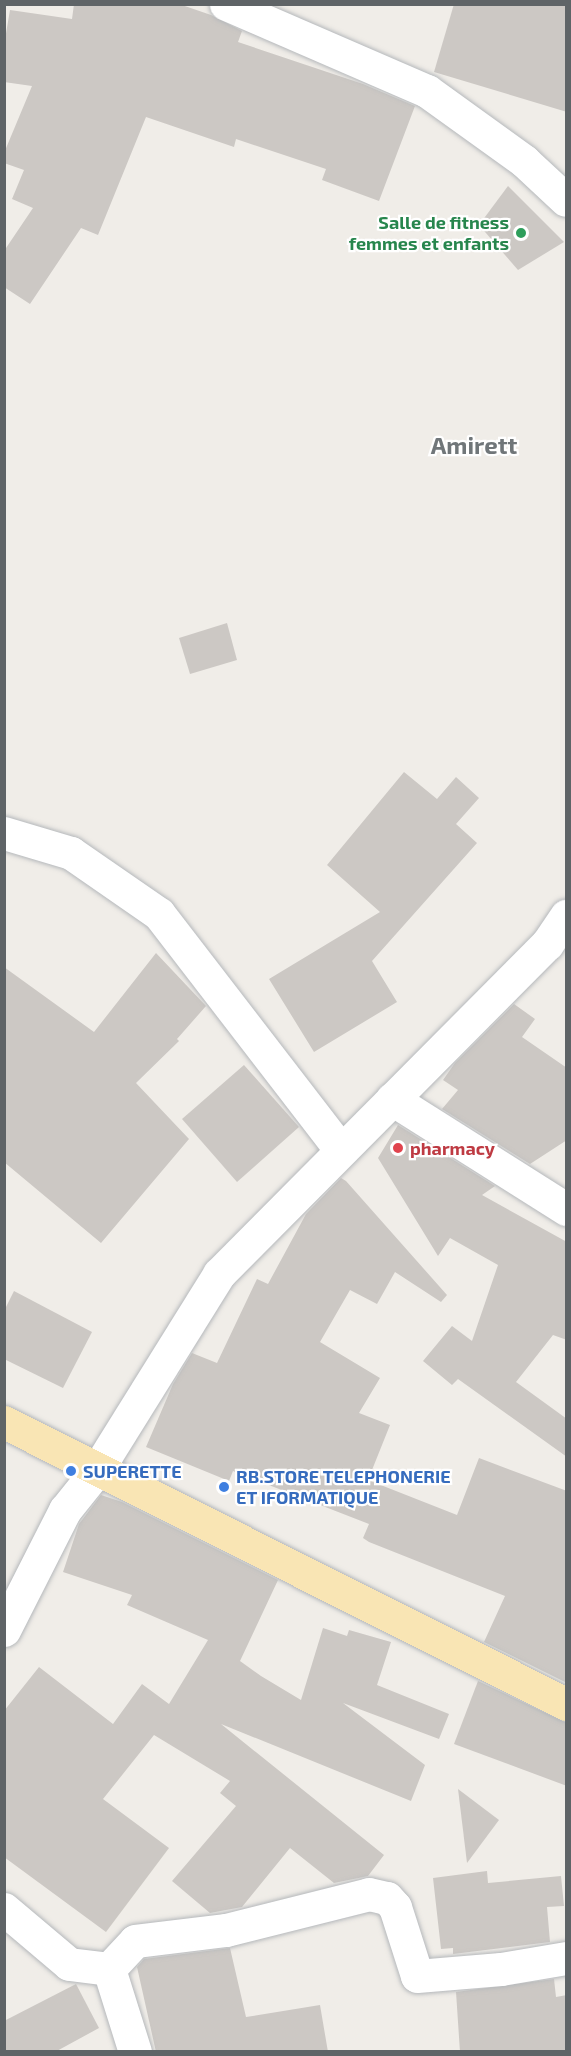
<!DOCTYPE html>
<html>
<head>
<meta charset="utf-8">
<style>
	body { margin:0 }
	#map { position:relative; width:571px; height:2056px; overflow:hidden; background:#f0ede8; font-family:"Exo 2",sans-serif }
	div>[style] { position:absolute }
	.building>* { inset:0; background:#ccc8c4 }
	.roads { filter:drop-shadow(0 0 2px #b5b8bb) drop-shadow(0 0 2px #b5b8bb) }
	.minor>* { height:33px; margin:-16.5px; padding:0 16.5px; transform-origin:16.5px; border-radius:16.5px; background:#fff }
	.major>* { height:33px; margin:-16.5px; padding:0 16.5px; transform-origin:16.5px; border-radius:16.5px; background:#f9e5b4 }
	.dots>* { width:16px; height:16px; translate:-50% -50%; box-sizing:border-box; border:3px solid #fff; border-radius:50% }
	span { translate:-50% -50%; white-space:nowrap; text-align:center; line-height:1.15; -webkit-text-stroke:4.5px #fff; paint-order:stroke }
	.leisure-label { font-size:18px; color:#27864d; font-weight:700 }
	.right { translate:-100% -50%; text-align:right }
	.health-label { font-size:18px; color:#be3a42; font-weight:700 }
	.left { translate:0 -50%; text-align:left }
	.shop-label { font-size:18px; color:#366cbe; font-weight:700 }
	.district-label { font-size:24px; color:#707679; font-weight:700 }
	.frame { position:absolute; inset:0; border:6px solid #5f6467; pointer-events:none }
</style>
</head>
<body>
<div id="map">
	<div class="building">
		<i style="clip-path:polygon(74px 4px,179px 4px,211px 15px,242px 31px,238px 42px,363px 84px,415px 106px,379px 201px,322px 180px,326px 169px,236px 139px,234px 147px,146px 117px,98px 235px,81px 228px,30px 304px,4px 287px,4px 251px,33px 208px,12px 199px,24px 170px,4px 163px,4px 153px,32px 86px,4px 82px,4px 45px,10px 10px,72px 19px)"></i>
		<i style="clip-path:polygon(454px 4px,567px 4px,567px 112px,434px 72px)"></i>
		<i style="clip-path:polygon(508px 186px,564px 242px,518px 270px,479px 225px)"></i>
		<i style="clip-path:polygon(227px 623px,237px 660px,190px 674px,179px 638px)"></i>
		<i style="clip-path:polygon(404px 772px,437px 799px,456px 777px,479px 798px,456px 824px,477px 843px,372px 961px,397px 1002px,314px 1052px,269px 979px,380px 912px,327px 865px)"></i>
		<i style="clip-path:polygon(156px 953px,206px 1006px,177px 1039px,179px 1041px,136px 1083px,189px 1139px,101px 1243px,4px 1162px,4px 967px,94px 1032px)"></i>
		<i style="clip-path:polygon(514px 1004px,535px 1019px,522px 1037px,567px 1068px,567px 1140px,530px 1164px,442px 1109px,458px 1090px,443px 1080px,455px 1063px)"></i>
		<i style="clip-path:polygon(244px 1065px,299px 1127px,237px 1182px,182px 1119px)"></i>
		<i style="clip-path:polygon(398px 1125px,495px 1186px,482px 1195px,567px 1242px,567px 1340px,553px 1335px,516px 1382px,567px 1419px,567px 1457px,458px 1379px,452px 1385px,423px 1361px,452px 1326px,472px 1341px,498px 1265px,450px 1238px,438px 1256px,378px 1158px)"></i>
		<i style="clip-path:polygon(341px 1178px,346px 1181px,447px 1295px,441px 1302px,395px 1272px,377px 1304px,350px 1290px,320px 1342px,380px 1378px,359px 1413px,390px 1425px,368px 1480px,457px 1515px,479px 1458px,567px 1491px,567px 1683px,484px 1642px,505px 1596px,369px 1542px,363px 1538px,369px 1524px,233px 1471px,229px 1481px,146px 1447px,173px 1384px,192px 1353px,217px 1363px,257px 1279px,268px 1284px,306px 1214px)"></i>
		<i style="clip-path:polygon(14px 1291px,92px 1332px,63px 1388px,4px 1359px,4px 1311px)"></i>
		<i style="clip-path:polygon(101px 1495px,122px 1502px,278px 1580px,240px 1661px,261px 1676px,301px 1700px,323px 1628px,347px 1636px,349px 1630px,391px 1642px,377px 1685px,449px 1714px,439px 1739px,343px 1703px,425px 1765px,411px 1801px,221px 1724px,384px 1855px,368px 1876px,334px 1883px,290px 1848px,242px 1907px,210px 1913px,172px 1881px,236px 1806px,220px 1793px,230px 1781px,154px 1735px,103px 1799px,169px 1848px,106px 1932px,4px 1857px,4px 1711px,39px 1667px,113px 1724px,142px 1684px,169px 1704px,208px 1640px,127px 1605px,132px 1595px,63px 1572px,79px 1524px)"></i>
		<i style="clip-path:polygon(478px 1681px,567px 1723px,567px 1786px,454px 1744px)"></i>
		<i style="clip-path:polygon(458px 1789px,499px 1820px,467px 1863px)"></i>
		<i style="clip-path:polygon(487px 1871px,488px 1883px,561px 1876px,564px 1906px,547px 1907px,550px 1942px,453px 1954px,453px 1948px,441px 1949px,433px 1878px)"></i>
		<i style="clip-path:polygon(230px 1948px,246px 2017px,320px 2005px,328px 2052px,156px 2052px,137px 1967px,144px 1959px)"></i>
		<i style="clip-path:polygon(554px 1979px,556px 1997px,567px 1995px,567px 2052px,460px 2052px,456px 1992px)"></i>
		<i style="clip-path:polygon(76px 1984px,99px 2028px,55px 2052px,4px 2052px,4px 2021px)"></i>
	</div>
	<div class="roads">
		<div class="minor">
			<i style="left:226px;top:4px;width:219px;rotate:23.4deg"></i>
			<i style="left:427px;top:91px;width:120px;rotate:35.8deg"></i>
			<i style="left:524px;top:161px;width:57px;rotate:42.9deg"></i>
			<i style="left:4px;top:833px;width:70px;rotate:16.6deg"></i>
			<i style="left:71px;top:853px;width:107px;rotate:34.7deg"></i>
			<i style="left:159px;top:914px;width:297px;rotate:52.4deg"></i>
			<i style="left:392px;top:1099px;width:206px;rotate:32.3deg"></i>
			<i style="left:4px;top:1630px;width:135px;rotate:-63.1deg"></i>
			<i style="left:65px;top:1510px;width:51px;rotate:-51.3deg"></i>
			<i style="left:97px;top:1470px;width:231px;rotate:-58.1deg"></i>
			<i style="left:219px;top:1274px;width:465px;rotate:-45.2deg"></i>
			<i style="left:547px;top:944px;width:34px;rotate:-56deg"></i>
			<i style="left:4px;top:1909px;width:85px;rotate:40.2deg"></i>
			<i style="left:69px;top:1964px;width:40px;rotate:7.1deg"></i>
			<i style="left:109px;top:1969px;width:87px;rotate:72.6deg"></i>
			<i style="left:109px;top:1969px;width:38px;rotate:-47deg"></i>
			<i style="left:135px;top:1941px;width:92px;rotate:-6.9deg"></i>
			<i style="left:226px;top:1930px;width:147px;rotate:-14.1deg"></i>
			<i style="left:369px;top:1894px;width:18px;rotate:13deg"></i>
			<i style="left:387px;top:1898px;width:12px;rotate:48deg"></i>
			<i style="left:395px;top:1907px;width:72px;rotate:72.3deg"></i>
			<i style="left:417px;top:1976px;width:84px;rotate:-4.8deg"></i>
			<i style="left:501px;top:1969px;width:66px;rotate:-9.6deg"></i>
		</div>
		<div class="major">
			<i style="left:4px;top:1422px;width:629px;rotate:26.65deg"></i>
		</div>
	</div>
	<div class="dots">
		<i style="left:521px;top:233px;background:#2e9e5b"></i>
		<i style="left:398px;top:1148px;background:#e0444e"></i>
		<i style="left:71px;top:1471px;background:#3f7fe0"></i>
		<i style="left:224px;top:1487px;background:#3f7fe0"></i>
	</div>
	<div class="leisure-label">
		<span class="right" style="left:509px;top:233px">Salle de fitness<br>femmes et enfants</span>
	</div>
	<div class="health-label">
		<span class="left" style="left:410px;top:1148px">pharmacy</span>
	</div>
	<div class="shop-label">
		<span class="left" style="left:83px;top:1471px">SUPERETTE</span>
		<span class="left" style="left:236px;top:1487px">RB.STORE TELEPHONERIE<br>ET IFORMATIQUE</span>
	</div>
	<div class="district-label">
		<span style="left:474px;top:445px">Amirett</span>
	</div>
	<div class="frame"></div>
</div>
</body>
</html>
